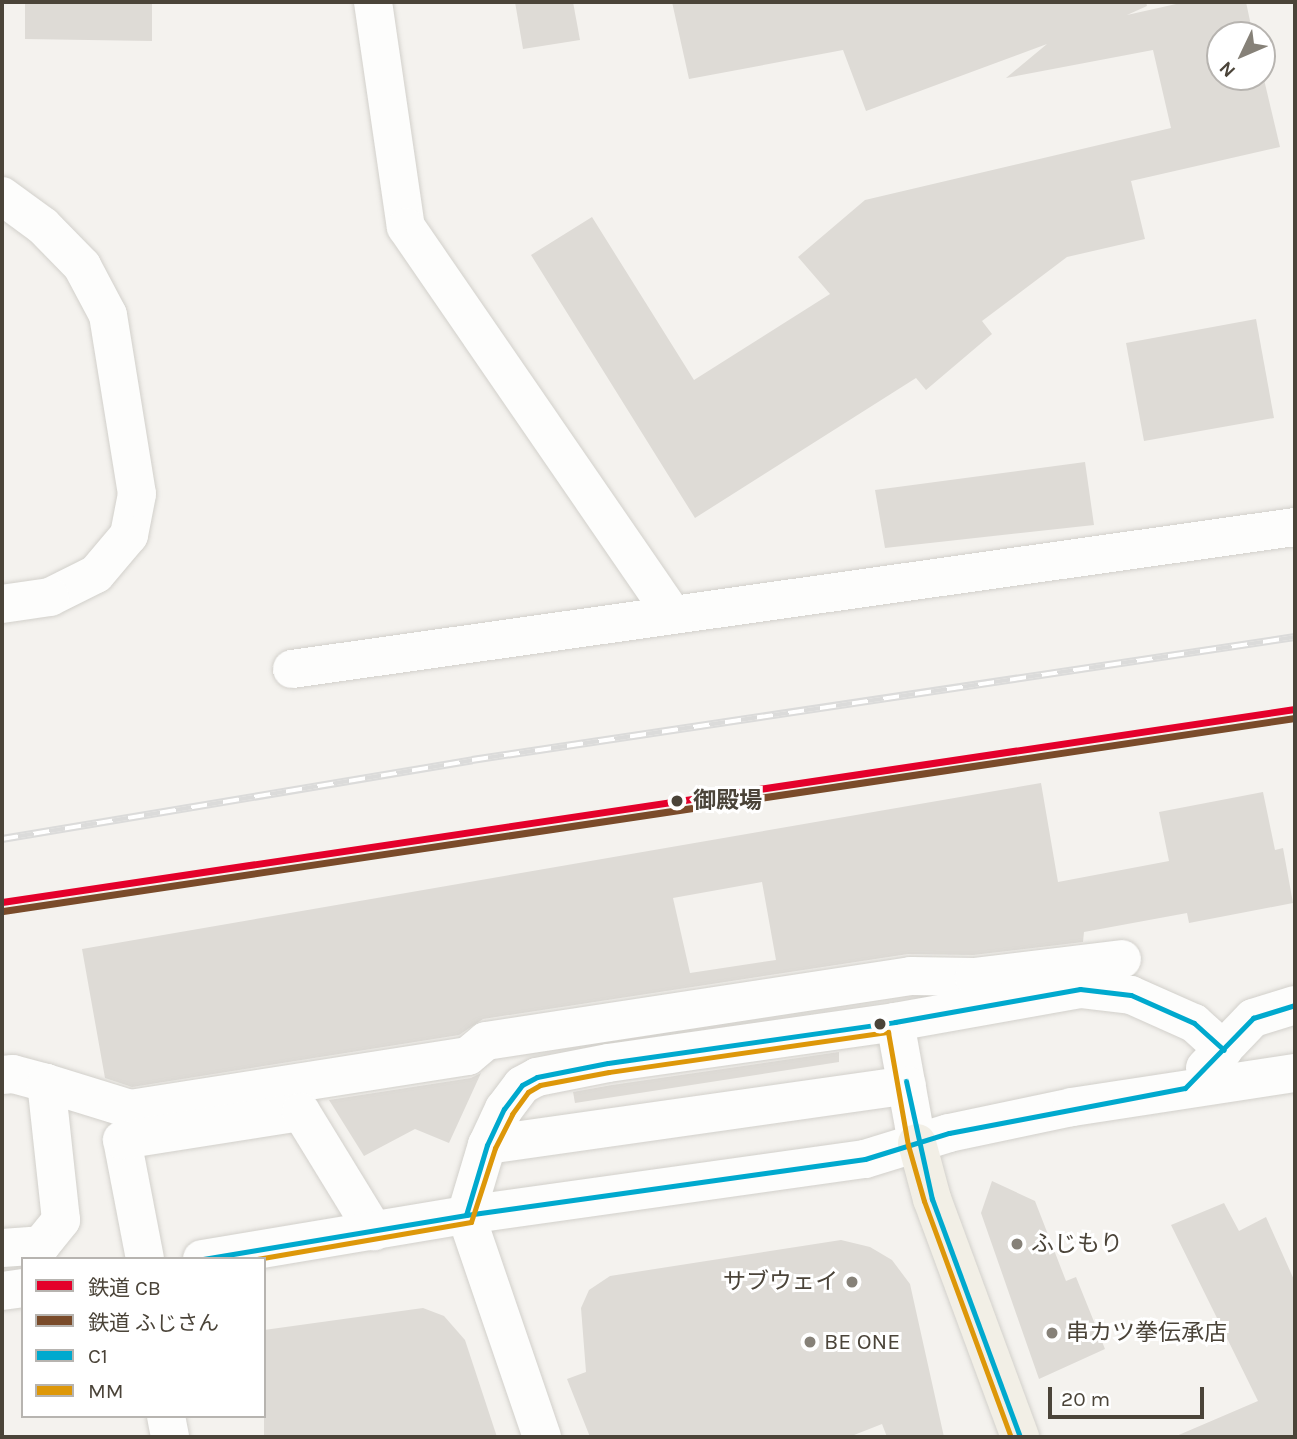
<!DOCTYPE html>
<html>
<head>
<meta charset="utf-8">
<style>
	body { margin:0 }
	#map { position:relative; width:1297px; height:1439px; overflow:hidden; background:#f4f2ee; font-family:Karla,"Noto Sans JP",sans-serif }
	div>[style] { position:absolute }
	.building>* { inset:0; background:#dedbd6 }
	.roads { filter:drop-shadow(0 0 2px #d2d0cb) drop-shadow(0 0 2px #d2d0cb) }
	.minor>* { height:38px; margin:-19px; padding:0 19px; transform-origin:19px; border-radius:19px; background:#fdfdfc }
	.major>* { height:38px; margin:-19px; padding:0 19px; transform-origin:19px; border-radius:19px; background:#f2efe6 }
	.rail>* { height:8px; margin-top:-4px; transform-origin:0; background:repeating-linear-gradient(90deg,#fff 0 16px,#dbdbda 0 32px); box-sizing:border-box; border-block:2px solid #dbdbda }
	.bus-1>* { height:5px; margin:-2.5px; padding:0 2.5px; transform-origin:2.5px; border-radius:2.5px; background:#00a9ce }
	.bus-2>* { height:5px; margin:-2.5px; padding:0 2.5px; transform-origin:2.5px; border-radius:2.5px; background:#dd9709 }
	.rail-1>* { height:7px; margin:-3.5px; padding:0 3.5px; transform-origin:3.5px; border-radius:3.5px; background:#e4002b }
	.rail-2>* { height:7px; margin:-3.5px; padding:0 3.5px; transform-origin:3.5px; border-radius:3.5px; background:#7a4b2a }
	.dots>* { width:19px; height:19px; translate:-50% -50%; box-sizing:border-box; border:4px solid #fff; border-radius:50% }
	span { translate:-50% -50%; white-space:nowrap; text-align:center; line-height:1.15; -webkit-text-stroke:6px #fff; paint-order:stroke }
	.stop-label { font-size:23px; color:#4b4439; font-weight:700 }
	.left { translate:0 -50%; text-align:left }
	.poi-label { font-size:23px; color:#4b4439 }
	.right { translate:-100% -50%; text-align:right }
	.frame { position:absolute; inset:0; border:4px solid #4b4439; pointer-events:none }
	.legend { position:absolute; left:21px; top:1257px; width:245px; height:161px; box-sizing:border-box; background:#fff; border:2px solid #b7b4b0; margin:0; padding:9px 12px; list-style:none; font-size:21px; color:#4b4439 }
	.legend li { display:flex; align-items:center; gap:14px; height:35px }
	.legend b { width:35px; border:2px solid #b7b4b0 }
	.north { position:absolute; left:1206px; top:21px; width:70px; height:70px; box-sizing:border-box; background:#fff; border:2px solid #b7b4b0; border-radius:50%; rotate:226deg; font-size:19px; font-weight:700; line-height:28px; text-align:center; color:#4b4439 }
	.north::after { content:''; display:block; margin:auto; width:24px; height:32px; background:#868178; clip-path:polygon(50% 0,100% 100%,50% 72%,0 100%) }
	.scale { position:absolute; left:1048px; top:1387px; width:156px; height:32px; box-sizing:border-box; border:4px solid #4b4439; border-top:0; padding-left:9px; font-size:21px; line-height:24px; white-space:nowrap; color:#4b4439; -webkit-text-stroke:5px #fff; paint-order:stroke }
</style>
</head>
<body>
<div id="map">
	<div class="building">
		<i style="clip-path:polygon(25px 2px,152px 2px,152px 41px,25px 39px)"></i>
		<i style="clip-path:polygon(515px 2px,573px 2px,580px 40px,523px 49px)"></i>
		<i style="clip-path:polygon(672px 2px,1146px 2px,1147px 6px,1127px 15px,1185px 2px,1246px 2px,1253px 35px,1220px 35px,1220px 77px,1262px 77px,1262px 71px,1280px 147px,1131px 181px,1145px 239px,1067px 257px,982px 321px,992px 334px,926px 390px,916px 378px,695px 518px,531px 255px,592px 217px,694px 380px,830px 294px,798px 257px,865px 200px,1171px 128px,1153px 50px,1006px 78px,1047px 44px,866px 111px,843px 50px,689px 79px)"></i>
		<i style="clip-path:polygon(1256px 319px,1274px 418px,1144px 441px,1126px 343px)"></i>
		<i style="clip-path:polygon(1085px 462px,1094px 525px,885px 548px,875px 490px)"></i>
		<i style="clip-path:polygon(evenodd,1041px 783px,1058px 882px,1169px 861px,1159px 812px,1263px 792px,1275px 850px,1283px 848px,1293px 903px,1189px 923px,1187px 913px,1084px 932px,1083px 942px,973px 955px,908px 954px,483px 1019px,459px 1035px,132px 1087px,105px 1078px,82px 949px,1041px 783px,762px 882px,776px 960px,690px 973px,673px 898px,762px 882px)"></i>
		<i style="clip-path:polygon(839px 1052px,839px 1062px,575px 1103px,573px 1092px,612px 1085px)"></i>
		<i style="clip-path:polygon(481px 1073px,449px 1143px,415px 1129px,364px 1156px,329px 1100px,471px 1078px)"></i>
		<i style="clip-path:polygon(992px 1181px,1035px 1201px,1066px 1281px,1076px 1277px,1105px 1349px,1039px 1379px,981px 1213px)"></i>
		<i style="clip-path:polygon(1224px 1203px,1239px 1231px,1266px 1217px,1295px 1282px,1295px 1437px,1174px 1437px,1258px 1401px,1171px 1225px)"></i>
		<i style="clip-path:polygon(841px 1240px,870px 1247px,892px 1260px,910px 1284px,944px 1437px,887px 1437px,882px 1424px,849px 1437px,590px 1437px,567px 1379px,586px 1372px,581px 1308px,589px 1290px,610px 1276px)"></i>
		<i style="clip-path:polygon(423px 1308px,444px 1316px,465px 1340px,497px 1437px,264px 1437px,264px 1330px)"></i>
	</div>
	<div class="roads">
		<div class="minor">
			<i style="left:373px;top:2px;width:227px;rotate:81.7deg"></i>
			<i style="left:406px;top:227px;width:470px;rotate:55.5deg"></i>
			<i style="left:2px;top:196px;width:51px;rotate:36.2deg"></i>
			<i style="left:43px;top:226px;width:56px;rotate:45.7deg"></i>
			<i style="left:82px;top:266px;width:55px;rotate:62deg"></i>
			<i style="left:108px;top:315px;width:181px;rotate:80.8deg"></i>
			<i style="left:137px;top:494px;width:42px;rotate:101deg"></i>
			<i style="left:129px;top:535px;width:51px;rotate:130.2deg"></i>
			<i style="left:96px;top:574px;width:51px;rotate:153.4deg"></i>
			<i style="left:50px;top:597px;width:49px;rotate:171.7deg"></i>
			<i style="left:292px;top:669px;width:1013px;rotate:-8.06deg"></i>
			<i style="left:895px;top:1022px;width:123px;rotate:79.7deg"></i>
			<i style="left:1205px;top:1068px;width:69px;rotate:-46.2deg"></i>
			<i style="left:1253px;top:1018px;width:44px;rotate:-17.2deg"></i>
			<i style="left:2px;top:1075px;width:11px;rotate:-5deg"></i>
			<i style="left:13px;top:1074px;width:34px;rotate:15deg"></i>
			<i style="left:487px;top:1145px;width:424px;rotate:-8.1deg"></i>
			<i style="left:2px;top:1248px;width:39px;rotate:-4deg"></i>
			<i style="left:41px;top:1245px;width:32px;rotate:-51deg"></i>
			<i style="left:61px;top:1220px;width:138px;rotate:-96.2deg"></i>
			<i style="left:46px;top:1083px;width:88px;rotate:17.2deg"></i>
			<i style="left:130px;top:1109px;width:342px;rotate:-8.9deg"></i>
			<i style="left:468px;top:1056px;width:23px;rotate:-40deg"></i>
			<i style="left:486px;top:1041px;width:430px;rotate:-8.7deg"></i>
			<i style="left:911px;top:976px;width:63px;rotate:0.9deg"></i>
			<i style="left:974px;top:977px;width:149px;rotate:-6.9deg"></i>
			<i style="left:145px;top:1259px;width:121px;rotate:-100.9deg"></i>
			<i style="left:122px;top:1140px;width:181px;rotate:-8.9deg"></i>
			<i style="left:301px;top:1112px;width:140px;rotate:58.5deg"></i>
			<i style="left:202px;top:1259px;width:268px;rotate:-9.5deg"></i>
			<i style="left:466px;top:1215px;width:403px;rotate:-8deg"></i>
			<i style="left:865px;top:1159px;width:88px;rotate:-17.2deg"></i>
			<i style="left:949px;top:1133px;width:126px;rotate:-11.9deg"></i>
			<i style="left:1072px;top:1107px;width:226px;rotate:-8.7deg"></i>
			<i style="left:2px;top:1291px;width:21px;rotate:-8deg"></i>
			<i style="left:166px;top:1416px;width:21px;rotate:79deg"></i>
			<i style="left:542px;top:1437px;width:235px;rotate:-108.9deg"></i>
			<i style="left:466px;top:1215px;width:73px;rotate:-73.3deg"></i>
			<i style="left:487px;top:1145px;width:40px;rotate:-65deg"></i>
			<i style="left:504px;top:1109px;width:30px;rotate:-53deg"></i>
			<i style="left:522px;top:1085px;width:17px;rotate:-28deg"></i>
			<i style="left:537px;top:1077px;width:72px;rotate:-11.2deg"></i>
			<i style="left:608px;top:1063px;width:290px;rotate:-8.1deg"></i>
			<i style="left:895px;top:1022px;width:188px;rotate:-10.1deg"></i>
			<i style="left:1080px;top:989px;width:51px;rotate:6.7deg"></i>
			<i style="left:1131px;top:995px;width:69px;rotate:24deg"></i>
			<i style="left:1194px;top:1023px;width:40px;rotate:42deg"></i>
		</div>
		<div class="major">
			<i style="left:917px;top:1143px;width:58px;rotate:75deg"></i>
			<i style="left:932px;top:1199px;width:254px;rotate:69.7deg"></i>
		</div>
	</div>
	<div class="rail">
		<i style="left:2px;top:839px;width:477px;rotate:-9.5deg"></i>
		<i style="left:472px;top:760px;width:832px;rotate:-8.5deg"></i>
	</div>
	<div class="bus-1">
		<i style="left:906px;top:1081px;width:121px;rotate:77.6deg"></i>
		<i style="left:932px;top:1199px;width:254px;rotate:69.7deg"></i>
		<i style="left:466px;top:1215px;width:73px;rotate:-73.3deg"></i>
		<i style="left:487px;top:1145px;width:40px;rotate:-65deg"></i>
		<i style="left:504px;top:1109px;width:30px;rotate:-53deg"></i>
		<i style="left:522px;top:1085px;width:17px;rotate:-28deg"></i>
		<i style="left:537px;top:1077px;width:72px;rotate:-11.2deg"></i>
		<i style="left:608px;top:1063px;width:290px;rotate:-8.1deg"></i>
		<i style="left:895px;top:1022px;width:188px;rotate:-10.1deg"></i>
		<i style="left:1080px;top:989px;width:51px;rotate:6.7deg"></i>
		<i style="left:1131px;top:995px;width:69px;rotate:24deg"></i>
		<i style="left:1194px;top:1023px;width:40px;rotate:42deg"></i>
		<i style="left:203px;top:1259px;width:267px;rotate:-9.5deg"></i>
		<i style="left:466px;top:1215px;width:403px;rotate:-8deg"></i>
		<i style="left:865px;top:1159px;width:88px;rotate:-17.2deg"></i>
		<i style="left:949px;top:1133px;width:240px;rotate:-10.8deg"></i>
		<i style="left:1185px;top:1088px;width:98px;rotate:-45.8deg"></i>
		<i style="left:1253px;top:1018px;width:44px;rotate:-17.2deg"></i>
	</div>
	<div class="bus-2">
		<i style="left:257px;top:1259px;width:217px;rotate:-9.8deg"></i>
		<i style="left:471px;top:1222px;width:78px;rotate:-72deg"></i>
		<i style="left:495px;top:1148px;width:38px;rotate:-63deg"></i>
		<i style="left:512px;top:1114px;width:27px;rotate:-54deg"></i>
		<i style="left:528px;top:1092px;width:14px;rotate:-30deg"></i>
		<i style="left:540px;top:1085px;width:70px;rotate:-10.7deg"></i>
		<i style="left:609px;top:1072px;width:282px;rotate:-8.2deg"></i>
		<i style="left:888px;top:1032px;width:115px;rotate:80deg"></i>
		<i style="left:908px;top:1145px;width:58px;rotate:74.1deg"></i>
		<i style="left:924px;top:1201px;width:252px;rotate:69.8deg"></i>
	</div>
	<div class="rail-1">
		<i style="left:2px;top:902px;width:1307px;rotate:-8.49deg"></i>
	</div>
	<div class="rail-2">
		<i style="left:3px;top:911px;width:1306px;rotate:-8.5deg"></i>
	</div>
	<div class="dots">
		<i style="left:677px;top:801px;background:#4b4439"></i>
		<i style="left:880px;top:1024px;background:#4b4439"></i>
		<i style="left:1017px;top:1244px;background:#868178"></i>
		<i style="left:852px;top:1282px;background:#868178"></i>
		<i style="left:1052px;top:1333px;background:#868178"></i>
		<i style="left:810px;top:1342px;background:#868178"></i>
	</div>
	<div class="stop-label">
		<span class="left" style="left:693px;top:801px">御殿場</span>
	</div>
	<div class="poi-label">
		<span class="left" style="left:1031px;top:1244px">ふじもり</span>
		<span class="right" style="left:838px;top:1282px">サブウェイ</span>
		<span class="left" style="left:1066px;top:1333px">串カツ拳伝承店</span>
		<span class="left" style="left:824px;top:1342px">BE ONE</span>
	</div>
	<div class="frame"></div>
	<ul class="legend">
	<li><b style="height:9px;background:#e4002b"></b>鉄道 CB</li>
	<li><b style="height:9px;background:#7a4b2a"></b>鉄道 ふじさん</li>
	<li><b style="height:9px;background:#00a9ce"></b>C1</li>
	<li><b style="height:9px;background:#dd9709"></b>MM</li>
	</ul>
	<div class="north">N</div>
	<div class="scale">20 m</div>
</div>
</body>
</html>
